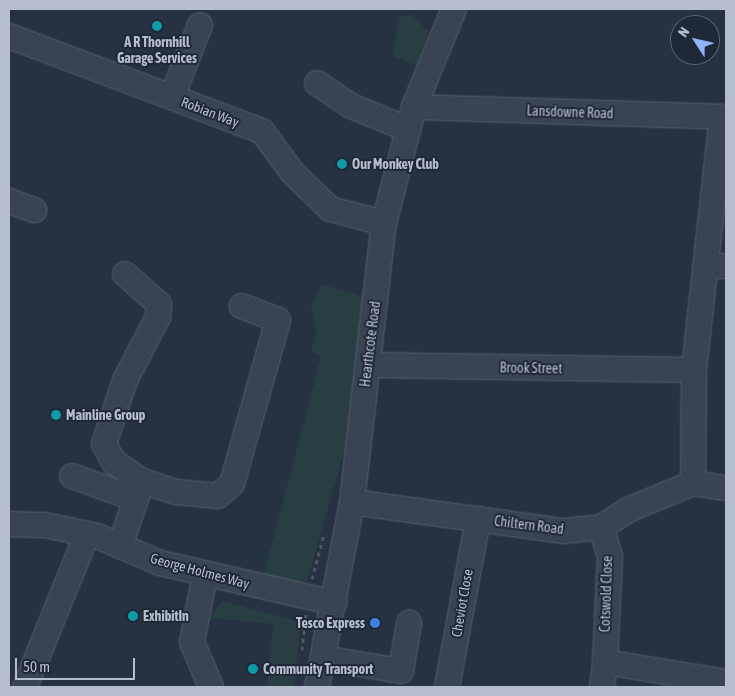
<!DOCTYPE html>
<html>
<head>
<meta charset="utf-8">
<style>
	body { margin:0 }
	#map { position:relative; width:735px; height:696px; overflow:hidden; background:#263141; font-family:"Asap Condensed",sans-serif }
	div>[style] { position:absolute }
	.green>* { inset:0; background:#283e42 }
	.path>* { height:3px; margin-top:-1.5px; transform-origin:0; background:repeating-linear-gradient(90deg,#465b5f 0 4px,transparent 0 8px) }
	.roads { filter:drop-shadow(0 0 1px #58616e) drop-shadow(0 0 1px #58616e) }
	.minor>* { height:24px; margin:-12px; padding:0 12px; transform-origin:12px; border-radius:12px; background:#3a4351 }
	.dots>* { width:14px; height:14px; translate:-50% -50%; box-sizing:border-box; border:2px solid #1f2836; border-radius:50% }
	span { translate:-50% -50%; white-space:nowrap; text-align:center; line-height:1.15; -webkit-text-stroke:4px #1f2836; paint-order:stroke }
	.poi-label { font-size:14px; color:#b7becb; font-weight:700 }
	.left { translate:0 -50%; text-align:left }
	.right { translate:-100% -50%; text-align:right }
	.street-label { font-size:14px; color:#b7becb }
	.frame { position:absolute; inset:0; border:10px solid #b7becb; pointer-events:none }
	.north { position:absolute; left:670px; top:15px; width:50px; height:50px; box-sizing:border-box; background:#1f2836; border:1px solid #5c6472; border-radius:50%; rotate:305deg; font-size:14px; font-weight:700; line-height:20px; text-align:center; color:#b7becb }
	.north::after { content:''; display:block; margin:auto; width:18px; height:22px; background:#8fb4f8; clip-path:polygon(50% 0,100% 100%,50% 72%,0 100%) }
	.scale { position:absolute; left:15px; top:658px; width:120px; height:22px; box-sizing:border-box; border:2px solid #b7becb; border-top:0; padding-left:6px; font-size:15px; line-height:18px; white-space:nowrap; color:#b7becb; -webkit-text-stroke:4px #1f2836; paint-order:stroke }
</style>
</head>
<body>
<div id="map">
	<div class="green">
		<i style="clip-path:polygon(411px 15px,429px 31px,418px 66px,392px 56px,399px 17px)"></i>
		<i style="clip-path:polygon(321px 284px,363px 296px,345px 449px,307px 581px,299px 582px,264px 574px,321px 356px,311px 352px,316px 335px,311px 307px)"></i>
		<i style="clip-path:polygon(222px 601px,301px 622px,294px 687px,267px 687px,273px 624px,210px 618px)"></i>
	</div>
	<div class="path">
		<i style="left:312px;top:579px;width:47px;rotate:-75.1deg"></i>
		<i style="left:302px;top:650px;width:36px;rotate:-84deg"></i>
	</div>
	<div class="roads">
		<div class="minor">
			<i style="left:9px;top:36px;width:270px;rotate:20.6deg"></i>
			<i style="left:262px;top:131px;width:51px;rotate:53.8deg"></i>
			<i style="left:292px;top:172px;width:53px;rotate:44.2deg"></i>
			<i style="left:330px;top:209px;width:56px;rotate:14.5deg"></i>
			<i style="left:317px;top:83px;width:41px;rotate:34.1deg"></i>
			<i style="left:351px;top:106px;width:61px;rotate:22.3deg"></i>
			<i style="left:172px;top:97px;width:77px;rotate:-68.7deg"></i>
			<i style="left:414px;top:107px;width:312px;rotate:1.8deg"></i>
			<i style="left:9px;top:201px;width:27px;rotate:20deg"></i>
			<i style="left:706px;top:266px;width:20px"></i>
			<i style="left:125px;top:274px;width:45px;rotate:41.4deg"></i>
			<i style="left:159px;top:304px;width:13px;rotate:94deg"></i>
			<i style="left:158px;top:317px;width:71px;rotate:117.6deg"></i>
			<i style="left:125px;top:380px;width:67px;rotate:108.2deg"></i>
			<i style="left:104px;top:444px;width:21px;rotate:61deg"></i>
			<i style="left:114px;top:462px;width:34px;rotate:34deg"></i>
			<i style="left:368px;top:365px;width:326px;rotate:0.9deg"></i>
			<i style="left:72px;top:476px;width:68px;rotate:19.8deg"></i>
			<i style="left:693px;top:483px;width:113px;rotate:-89.5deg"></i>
			<i style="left:694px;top:370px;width:255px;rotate:-83.7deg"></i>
			<i style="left:352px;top:502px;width:214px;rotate:7.8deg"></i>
			<i style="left:564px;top:531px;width:37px;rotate:-6deg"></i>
			<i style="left:601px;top:527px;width:34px;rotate:-32deg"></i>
			<i style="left:630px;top:509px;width:68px;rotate:-22.4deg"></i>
			<i style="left:693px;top:483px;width:33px;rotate:9deg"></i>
			<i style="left:9px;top:524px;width:36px;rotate:2deg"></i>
			<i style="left:45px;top:525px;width:53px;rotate:11.9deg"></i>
			<i style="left:97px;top:536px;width:69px;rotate:23.2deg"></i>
			<i style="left:160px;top:563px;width:179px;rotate:12.9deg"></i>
			<i style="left:601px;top:527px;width:31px;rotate:73deg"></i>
			<i style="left:610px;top:557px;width:105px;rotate:92.7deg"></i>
			<i style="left:605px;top:662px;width:123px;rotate:9.4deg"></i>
			<i style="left:120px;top:546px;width:69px;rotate:-71.3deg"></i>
			<i style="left:142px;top:481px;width:36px;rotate:18deg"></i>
			<i style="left:176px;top:492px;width:42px;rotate:5.4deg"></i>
			<i style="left:218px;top:496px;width:18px;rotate:-41deg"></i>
			<i style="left:232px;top:484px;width:170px;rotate:-74.3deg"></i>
			<i style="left:278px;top:320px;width:39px;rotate:-159deg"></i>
			<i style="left:205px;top:575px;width:68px;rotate:101deg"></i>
			<i style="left:192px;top:642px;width:49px;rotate:67.1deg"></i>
			<i style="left:323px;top:658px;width:79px;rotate:9.5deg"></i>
			<i style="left:401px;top:671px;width:49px;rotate:-80.5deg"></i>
			<i style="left:25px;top:687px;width:165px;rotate:-67.9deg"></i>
			<i style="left:317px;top:687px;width:188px;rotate:-79.3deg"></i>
			<i style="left:352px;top:502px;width:281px;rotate:-83.5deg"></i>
			<i style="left:384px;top:223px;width:120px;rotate:-75.5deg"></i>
			<i style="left:414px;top:107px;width:106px;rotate:-67.8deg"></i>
			<i style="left:447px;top:687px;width:171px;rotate:-79.5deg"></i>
			<i style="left:602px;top:687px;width:25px;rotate:-83deg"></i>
		</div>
	</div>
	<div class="dots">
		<i style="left:157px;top:26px;background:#0f9aa8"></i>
		<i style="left:342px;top:164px;background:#0f9aa8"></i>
		<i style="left:56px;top:415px;background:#0f9aa8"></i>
		<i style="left:133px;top:616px;background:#0f9aa8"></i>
		<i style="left:375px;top:623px;background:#3f7fe0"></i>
		<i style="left:253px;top:669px;background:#0f9aa8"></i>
	</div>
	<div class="poi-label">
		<span style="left:157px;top:50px">A R Thornhill<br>Garage Services</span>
		<span class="left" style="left:352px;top:164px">Our Monkey Club</span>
		<span class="left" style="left:66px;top:415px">Mainline Group</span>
		<span class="left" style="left:143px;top:616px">ExhibitIn</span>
		<span class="right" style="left:365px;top:623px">Tesco Express</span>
		<span class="left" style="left:263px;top:669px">Community Transport</span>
	</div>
	<div class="street-label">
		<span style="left:210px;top:112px;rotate:21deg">Robian Way</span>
		<span style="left:570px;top:112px;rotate:2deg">Lansdowne Road</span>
		<span style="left:370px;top:344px;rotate:-83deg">Hearthcote Road</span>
		<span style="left:531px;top:368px;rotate:1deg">Brook Street</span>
		<span style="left:529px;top:525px;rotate:7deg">Chiltern Road</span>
		<span style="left:200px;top:571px;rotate:15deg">George Holmes Way</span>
		<span style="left:606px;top:594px;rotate:-88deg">Cotswold Close</span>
		<span style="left:462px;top:603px;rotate:-80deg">Cheviot Close</span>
	</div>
	<div class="frame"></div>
	<div class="north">N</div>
	<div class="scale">50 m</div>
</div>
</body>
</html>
